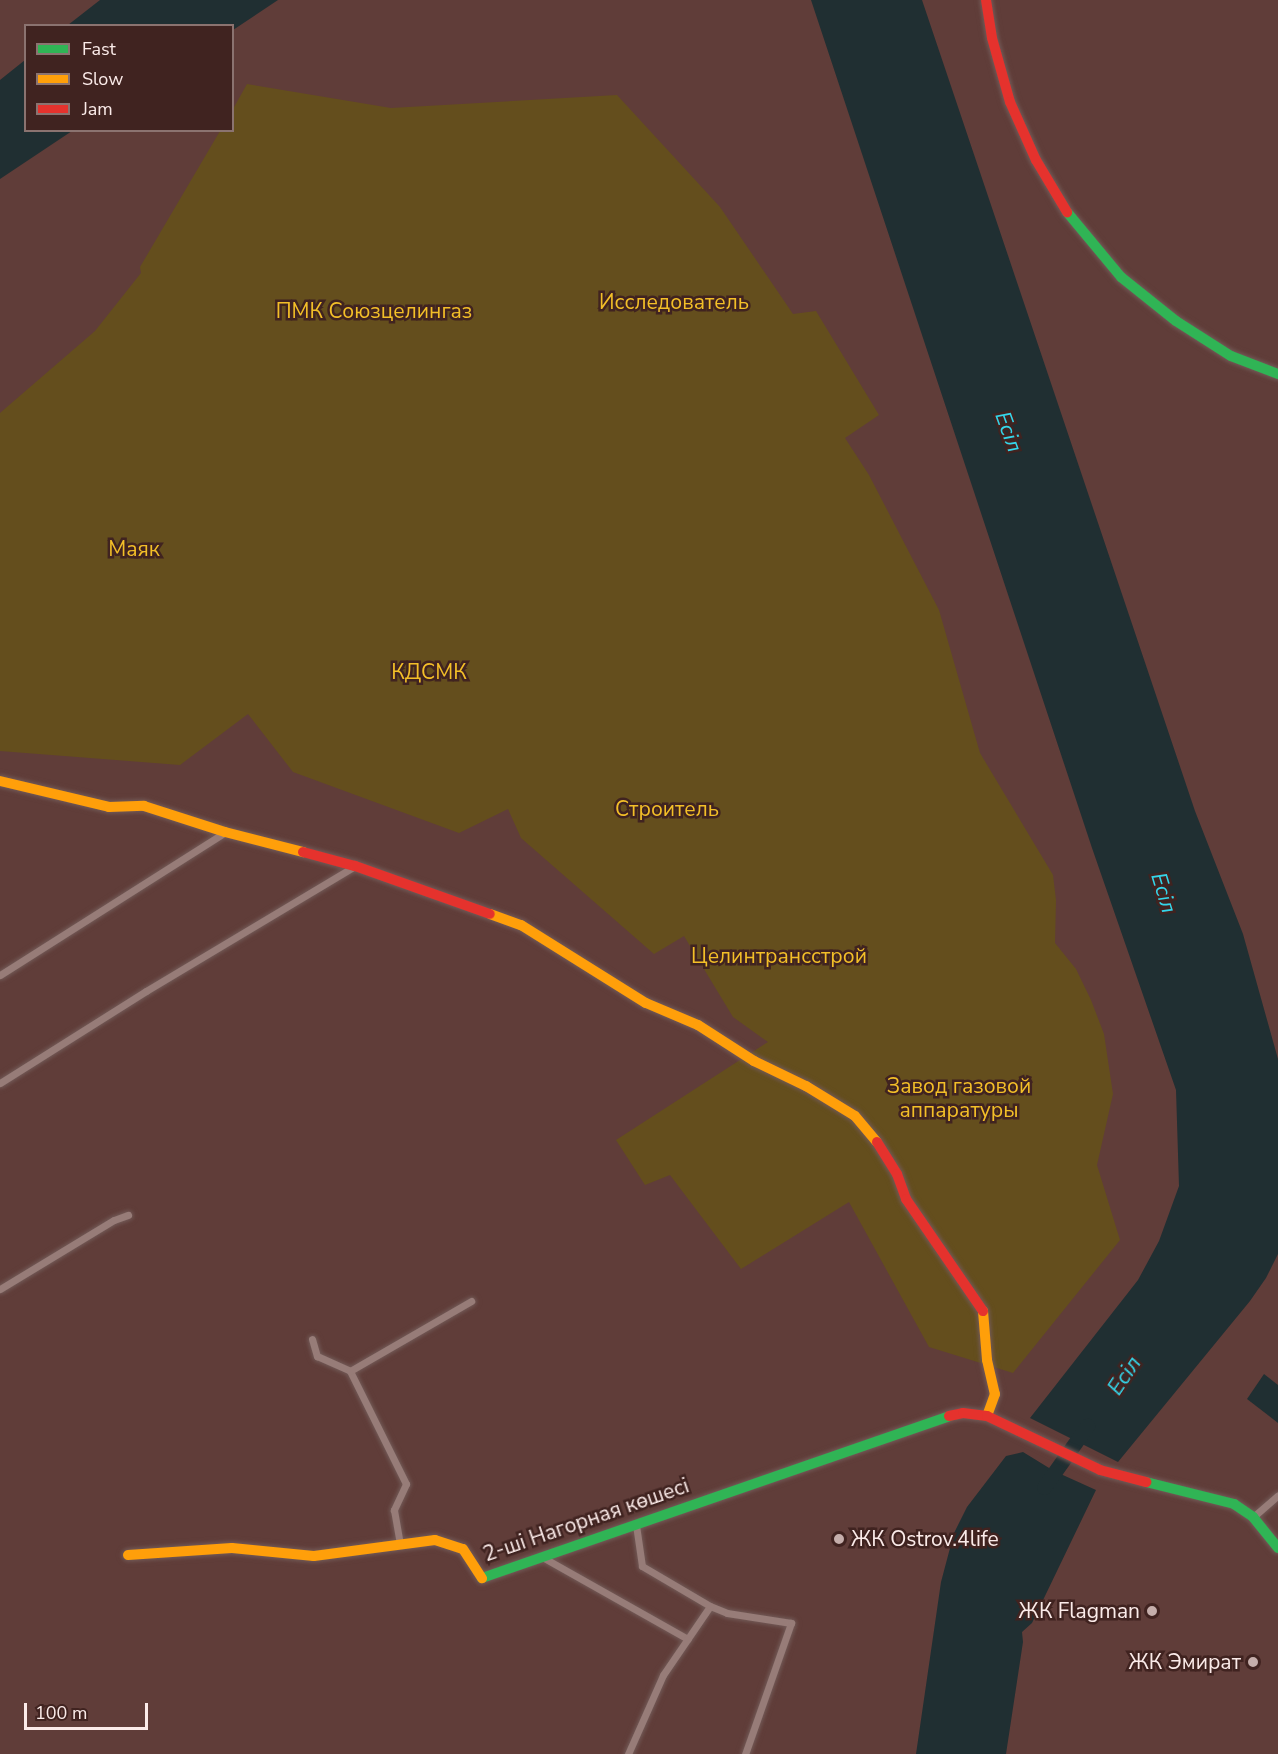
<!DOCTYPE html>
<html>
<head>
<meta charset="utf-8">
<style>
	body { margin:0 }
	#map { position:relative; width:1278px; height:1754px; overflow:hidden; background:#603d39; font-family:"Nunito Sans",sans-serif }
	div>[style] { position:absolute }
	.green>* { inset:0; background:#644e1d }
	.water>* { inset:0; background:#202f32 }
	.river>* { height:15px; margin:-7.5px; padding:0 7.5px; transform-origin:7.5px; border-radius:7.5px; background:#202f32 }
	.roads { filter:drop-shadow(0 0 2px #725a57) drop-shadow(0 0 2px #725a57) }
	.street>* { height:7px; margin:-3.5px; padding:0 3.5px; transform-origin:3.5px; border-radius:3.5px; background:#977c78 }
	.fast>* { height:10px; margin:-5px; padding:0 5px; transform-origin:5px; border-radius:5px; background:#30b455 }
	.slow>* { height:10px; margin:-5px; padding:0 5px; transform-origin:5px; border-radius:5px; background:#ff9f0a }
	.jam>* { height:10px; margin:-5px; padding:0 5px; transform-origin:5px; border-radius:5px; background:#e5322d }
	.dots>* { width:16px; height:16px; translate:-50% -50%; box-sizing:border-box; border:3px solid #402320; border-radius:50% }
	span { translate:-50% -50%; white-space:nowrap; text-align:center; line-height:1.15; -webkit-text-stroke:5px #402320; paint-order:stroke }
	.park-label { font-size:21px; color:#f3bf28 }
	.street-label { font-size:21px; color:#fbebe9 }
	.poi-label { font-size:21px; color:#fbebe9 }
	.left { translate:0 -50%; text-align:left }
	.right { translate:-100% -50%; text-align:right }
	.water-label { font-size:22px; color:#34d6ea; font-style:italic }
	.legend { position:absolute; left:24px; top:24px; width:210px; height:108px; box-sizing:border-box; background:#402320; border:2px solid #8b7370; margin:0; padding:8px 10px; list-style:none; font-size:18px; color:#fbebe9 }
	.legend li { display:flex; align-items:center; gap:12px; height:30px }
	.legend b { width:30px; border:2px solid #8b7370 }
	.scale { position:absolute; left:24px; top:1703px; width:124px; height:27px; box-sizing:border-box; border:3px solid #fbebe9; border-top:0; padding-left:8px; font-size:18px; line-height:21px; white-space:nowrap; color:#fbebe9; -webkit-text-stroke:4px #402320; paint-order:stroke }
</style>
</head>
<body>
<div id="map">
	<div class="green">
		<i style="clip-path:polygon(247px 84px,391px 108px,617px 95px,720px 207px,793px 314px,816px 311px,879px 415px,845px 438px,869px 475px,939px 610px,980px 753px,1053px 875px,1056px 900px,1055px 943px,1076px 969px,1091px 1000px,1104px 1034px,1113px 1094px,1097px 1165px,1120px 1240px,1013px 1373px,929px 1347px,849px 1202px,741px 1269px,670px 1175px,645px 1185px,616px 1140px,768px 1042px,733px 1017px,684px 936px,654px 954px,521px 838px,508px 809px,459px 833px,293px 772px,248px 714px,180px 765px,0 751px,0 413px,95px 331px,141px 273px,140px 267px,220px 131px,232px 130px,233px 109px)"></i>
	</div>
	<div class="water">
		<i style="clip-path:polygon(100px 0,278px 0,233px 30px,232px 26px,68px 25px)"></i>
		<i style="clip-path:polygon(811px 0,922px 0,1195px 811px,1243px 934px,1278px 1059px,1278px 1254px,1266px 1278px,1250px 1301px,1118px 1462px,1030px 1418px,1138px 1280px,1159px 1241px,1179px 1186px,1176px 1090px,1092px 848px)"></i>
		<i style="clip-path:polygon(25px 60px,26px 130px,72px 131px,0 179px,0 80px)"></i>
		<i style="clip-path:polygon(1264px 1374px,1278px 1385px,1278px 1423px,1247px 1399px)"></i>
		<i style="clip-path:polygon(1023px 1452px,1054px 1471px,1096px 1490px,1032px 1623px,1022px 1632px,1023px 1642px,1006px 1754px,916px 1754px,941px 1582px,954px 1533px,967px 1507px,1006px 1456px)"></i>
	</div>
	<div class="river">
		<i style="left:1044px;top:1487px;width:75px;rotate:-54.8deg"></i>
	</div>
	<div class="roads">
		<div class="street">
			<i style="left:0;top:975px;width:267px;rotate:-32.4deg"></i>
			<i style="left:0;top:1083px;width:173px;rotate:-32.2deg"></i>
			<i style="left:146px;top:991px;width:244px;rotate:-30.9deg"></i>
			<i style="left:0;top:1289px;width:133px;rotate:-31.2deg"></i>
			<i style="left:114px;top:1220px;width:15px;rotate:-20deg"></i>
			<i style="left:312px;top:1339px;width:18px;rotate:74deg"></i>
			<i style="left:317px;top:1356px;width:36px;rotate:24deg"></i>
			<i style="left:350px;top:1371px;width:126px;rotate:63.6deg"></i>
			<i style="left:406px;top:1484px;width:29px;rotate:115deg"></i>
			<i style="left:394px;top:1510px;width:34px;rotate:80deg"></i>
			<i style="left:350px;top:1371px;width:140px;rotate:-30deg"></i>
			<i style="left:1253px;top:1517px;width:33px;rotate:-41deg"></i>
			<i style="left:544px;top:1558px;width:165px;rotate:29.4deg"></i>
			<i style="left:710px;top:1606px;width:18px;rotate:22deg"></i>
			<i style="left:727px;top:1613px;width:65px;rotate:8.9deg"></i>
			<i style="left:791px;top:1623px;width:139px;rotate:109.3deg"></i>
			<i style="left:628px;top:1754px;width:86px;rotate:-66.1deg"></i>
			<i style="left:663px;top:1675px;width:83px;rotate:-55.7deg"></i>
			<i style="left:710px;top:1606px;width:79px;rotate:-149.5deg"></i>
			<i style="left:642px;top:1566px;width:41px;rotate:-98.3deg"></i>
		</div>
		<div class="fast">
			<i style="left:1067px;top:212px;width:85px;rotate:50.3deg"></i>
			<i style="left:1121px;top:277px;width:70px;rotate:38.7deg"></i>
			<i style="left:1176px;top:321px;width:65px;rotate:32.5deg"></i>
			<i style="left:1231px;top:356px;width:50px;rotate:21deg"></i>
			<i style="left:1146px;top:1482px;width:91px;rotate:14deg"></i>
			<i style="left:1234px;top:1504px;width:23px;rotate:34deg"></i>
			<i style="left:1253px;top:1517px;width:40px;rotate:51deg"></i>
			<i style="left:482px;top:1578px;width:494px;rotate:-19.1deg"></i>
		</div>
		<div class="slow">
			<i style="left:0;top:781px;width:112px;rotate:13.4deg"></i>
			<i style="left:109px;top:807px;width:35px;rotate:-2deg"></i>
			<i style="left:144px;top:806px;width:85px;rotate:17.8deg"></i>
			<i style="left:225px;top:832px;width:81px;rotate:14.4deg"></i>
			<i style="left:490px;top:914px;width:33px;rotate:20deg"></i>
			<i style="left:521px;top:925px;width:147px;rotate:32deg"></i>
			<i style="left:646px;top:1003px;width:56px;rotate:22.9deg"></i>
			<i style="left:698px;top:1025px;width:67px;rotate:32.7deg"></i>
			<i style="left:754px;top:1061px;width:58px;rotate:25.7deg"></i>
			<i style="left:806px;top:1086px;width:57px;rotate:31.5deg"></i>
			<i style="left:855px;top:1116px;width:34px;rotate:50deg"></i>
			<i style="left:983px;top:1311px;width:49px;rotate:85.3deg"></i>
			<i style="left:987px;top:1360px;width:35px;rotate:77deg"></i>
			<i style="left:995px;top:1394px;width:23px;rotate:110deg"></i>
			<i style="left:128px;top:1555px;width:104px;rotate:-3.9deg"></i>
			<i style="left:232px;top:1548px;width:82px;rotate:5.6deg"></i>
			<i style="left:314px;top:1556px;width:122px;rotate:-7.5deg"></i>
			<i style="left:435px;top:1540px;width:29px;rotate:18deg"></i>
			<i style="left:463px;top:1549px;width:35px;rotate:57deg"></i>
		</div>
		<div class="jam">
			<i style="left:986px;top:0;width:38px;rotate:81deg"></i>
			<i style="left:992px;top:38px;width:66px;rotate:74.3deg"></i>
			<i style="left:1010px;top:102px;width:64px;rotate:65.9deg"></i>
			<i style="left:1036px;top:160px;width:61px;rotate:59.2deg"></i>
			<i style="left:303px;top:852px;width:54px;rotate:15.1deg"></i>
			<i style="left:355px;top:866px;width:143px;rotate:19.6deg"></i>
			<i style="left:877px;top:1142px;width:38px;rotate:58deg"></i>
			<i style="left:897px;top:1174px;width:27px;rotate:70deg"></i>
			<i style="left:906px;top:1199px;width:136px;rotate:55.5deg"></i>
			<i style="left:949px;top:1416px;width:14px;rotate:-12deg"></i>
			<i style="left:963px;top:1413px;width:24px;rotate:7deg"></i>
			<i style="left:987px;top:1416px;width:125px;rotate:25.5deg"></i>
			<i style="left:1100px;top:1470px;width:48px;rotate:14.6deg"></i>
		</div>
	</div>
	<div class="dots">
		<i style="left:839px;top:1539px;background:#c5aeab"></i>
		<i style="left:1152px;top:1611px;background:#c5aeab"></i>
		<i style="left:1253px;top:1662px;background:#c5aeab"></i>
	</div>
	<div class="park-label">
		<span style="left:674px;top:302px">Исследователь</span>
		<span style="left:374px;top:311px">ПМК Союзцелингаз</span>
		<span style="left:134px;top:549px">Маяк</span>
		<span style="left:429px;top:672px">КДСМК</span>
		<span style="left:667px;top:809px">Строитель</span>
		<span style="left:779px;top:956px">Целинтрансстрой</span>
		<span style="left:959px;top:1098px">Завод газовой<br>аппаратуры</span>
	</div>
	<div class="street-label">
		<span style="left:586px;top:1520px;rotate:-19deg">2-ші Нагорная көшесі</span>
	</div>
	<div class="poi-label">
		<span class="left" style="left:851px;top:1539px">ЖК Ostrov.4life</span>
		<span class="right" style="left:1140px;top:1611px">ЖК Flagman</span>
		<span class="right" style="left:1241px;top:1662px">ЖК Эмират</span>
	</div>
	<div class="water-label">
		<span style="left:1008px;top:432px;rotate:70deg">Есіл</span>
		<span style="left:1163px;top:893px;rotate:73deg">Есіл</span>
		<span style="left:1125px;top:1376px;rotate:-56deg">Есіл</span>
	</div>
	<ul class="legend">
	<li><b style="height:8px;background:#30b455"></b>Fast</li>
	<li><b style="height:8px;background:#ff9f0a"></b>Slow</li>
	<li><b style="height:8px;background:#e5322d"></b>Jam</li>
	</ul>
	<div class="scale">100 m</div>
</div>
</body>
</html>
